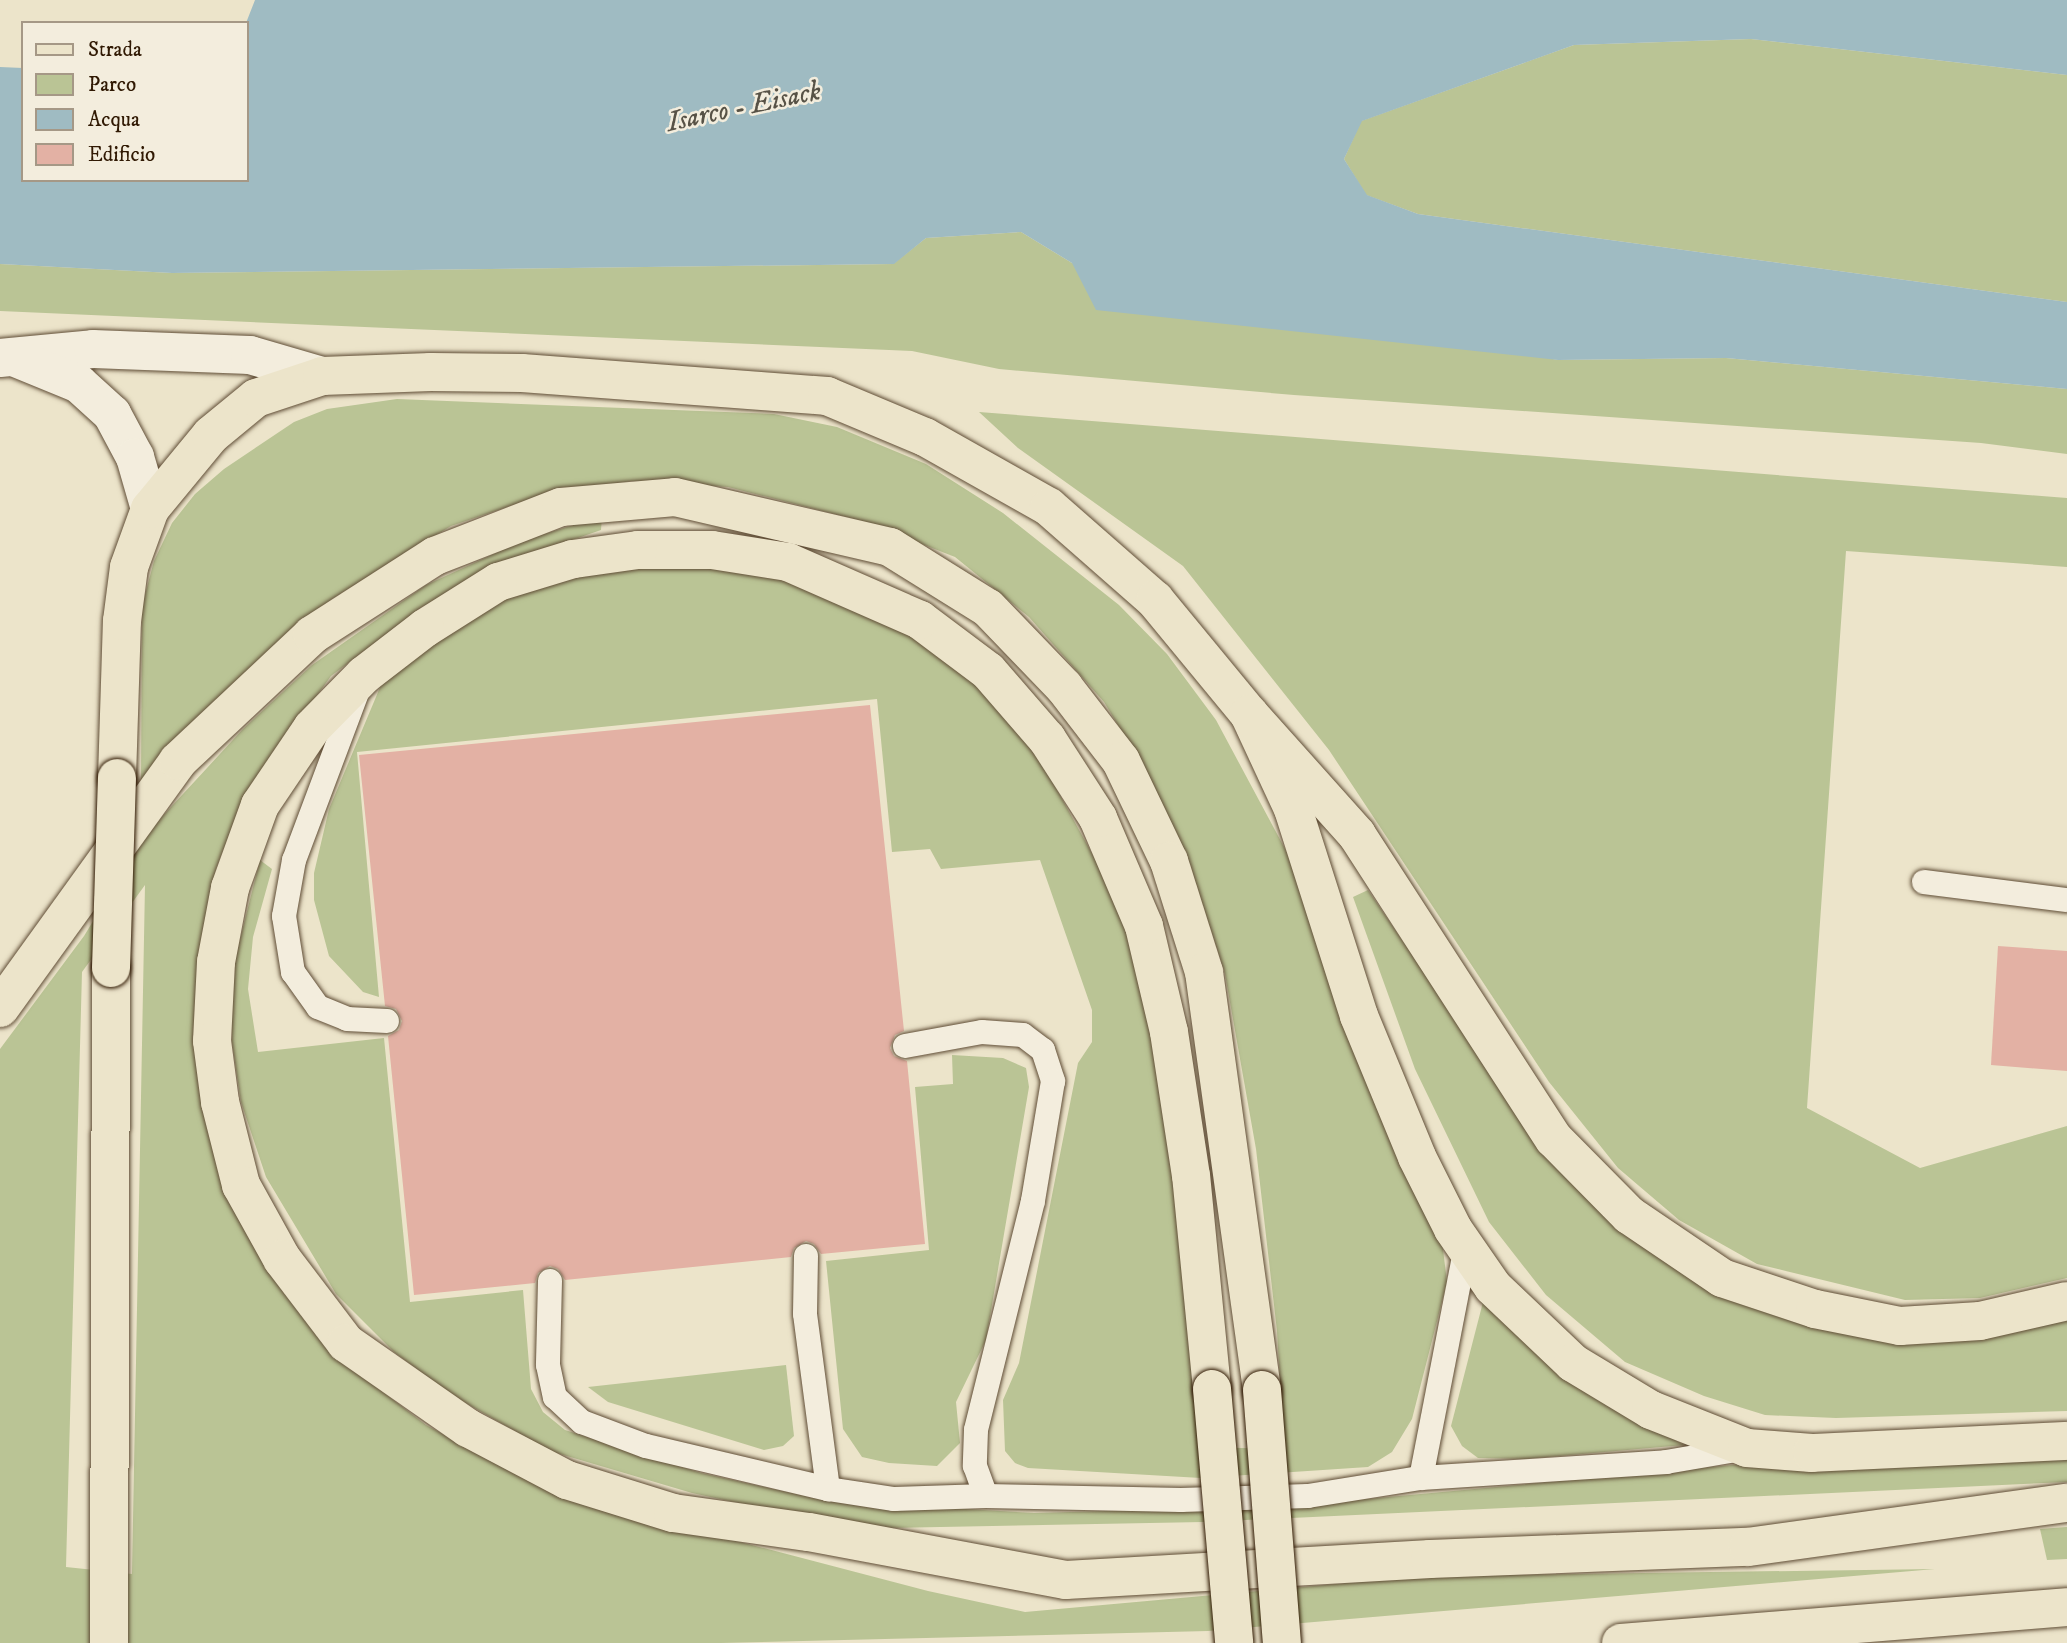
<!DOCTYPE html>
<html>
<head>
<meta charset="utf-8">
<style>
	body { margin:0 }
	#map { position:relative; width:2067px; height:1643px; overflow:hidden; background:#ece4ca; font-family:"IM FELL DW Pica",serif }
	div>[style] { position:absolute }
	.green>* { inset:0; background:#bac495 }
	.water>* { inset:0; background:#9fbbc2 }
	.building>* { inset:0; background:#e3b1a4 }
	.roads { filter:drop-shadow(0 0 2px #5f4c35) drop-shadow(0 0 2px #5f4c35) }
	.lane>* { height:24px; margin:-12px; padding:0 12px; transform-origin:12px; border-radius:12px; background:#f3eddd }
	.street>* { height:38px; margin:-19px; padding:0 19px; transform-origin:19px; border-radius:19px; background:#f3eddd }
	.primary>* { height:38px; margin:-19px; padding:0 19px; transform-origin:19px; border-radius:19px; background:#ece4ca }
	.highway>* { height:38px; margin:-19px; padding:0 19px; transform-origin:19px; border-radius:19px; background:#ece4ca }
	.bridges { filter:drop-shadow(0 0 2px #301903) drop-shadow(0 0 2px #301903) }
	.primary-bridge>* { height:38px; margin:-19px; padding:0 19px; transform-origin:19px; border-radius:19px; background:#ece4ca }
	.highway-bridge>* { height:38px; margin:-19px; padding:0 19px; transform-origin:19px; border-radius:19px; background:#ece4ca }
	span { translate:-50% -50%; white-space:nowrap; text-align:center; line-height:1.15; -webkit-text-stroke:5px #f3eddd; paint-order:stroke }
	.water-label { font-size:28px; color:#575246; font-style:italic }
	.legend { position:absolute; left:21px; top:21px; width:228px; height:161px; box-sizing:border-box; background:#f3eddd; border:2px solid #a59886; margin:0; padding:9px 12px; list-style:none; font-size:21px; color:#301903 }
	.legend li { display:flex; align-items:center; gap:14px; height:35px }
	.legend b { width:35px; border:2px solid #a59886 }
</style>
</head>
<body>
<div id="map">
	<div class="green">
		<i style="clip-path:polygon(1751px 39px,2067px 75px,2067px 302px,1418px 214px,1366px 195px,1344px 159px,1361px 121px,1574px 45px)"></i>
		<i style="clip-path:polygon(1021px 232px,1072px 263px,1558px 360px,1726px 358px,2067px 389px,2067px 454px,1981px 443px,1294px 395px,999px 369px,912px 351px,0 311px,0 264px,172px 273px,893px 264px,926px 238px)"></i>
		<i style="clip-path:polygon(397px 399px,774px 414px,837px 427px,926px 464px,1003px 513px,1119px 605px,1167px 654px,1216px 720px,1291px 860px,1441px 1233px,1447px 1282px,1412px 1419px,1392px 1452px,1368px 1467px,1201px 1478px,1028px 1468px,1015px 1463px,1005px 1451px,1003px 1400px,1019px 1363px,1078px 1063px,1092px 1042px,1092px 1010px,1040px 860px,941px 869px,930px 849px,892px 852px,877px 699px,357px 752px,379px 997px,363px 992px,329px 956px,314px 900px,314px 873px,329px 809px,381px 685px,415px 652px,493px 603px,573px 571px,745px 566px,870px 604px,960px 667px,1034px 748px,1111px 888px,1141px 968px,1161px 1050px,1200px 1447px,1284px 1449px,1277px 1331px,1256px 1149px,1225px 974px,1189px 862px,1146px 771px,1104px 702px,1029px 617px,955px 557px,866px 522px,728px 487px,631px 481px,525px 501px,451px 526px,332px 599px,141px 789px,142px 606px,154px 561px,172px 523px,195px 494px,224px 469px,294px 422px,327px 409px)"></i>
		<i style="clip-path:polygon(979px 412px,2067px 498px,2067px 567px,1846px 551px,1807px 1108px,1920px 1168px,2067px 1126px,2067px 1278px,1980px 1298px,1905px 1300px,1757px 1264px,1679px 1220px,1618px 1168px,1549px 1082px,1329px 750px,1183px 566px,1018px 448px)"></i>
		<i style="clip-path:polygon(evenodd,602px 516px,601px 530px,523px 557px,422px 607px,331px 676px,243px 798px,216px 869px,201px 946px,203px 1100px,349px 1366px,426px 1425px,553px 1493px,928px 1591px,1025px 1612px,1424px 1576px,1935px 1569px,1208px 1631px,721px 1643px,0 1643px,0 1049px,84px 936px,147px 833px,243px 729px,312px 665px,426px 585px,522px 541px,602px 516px,145px 885px,132px 1574px,66px 1567px,82px 972px,145px 885px)"></i>
		<i style="clip-path:polygon(260px 860px,272px 869px,253px 937px,248px 989px,258px 1052px,384px 1038px,410px 1302px,523px 1290px,531px 1389px,543px 1412px,565px 1430px,701px 1473px,828px 1501px,1034px 1513px,1291px 1506px,1754px 1463px,2067px 1455px,2067px 1482px,1203px 1522px,889px 1528px,827px 1522px,692px 1493px,550px 1451px,450px 1394px,394px 1352px,336px 1294px,266px 1177px,241px 1102px,232px 1043px,230px 979px)"></i>
		<i style="clip-path:polygon(1368px 890px,1474px 1046px,1735px 1297px,2067px 1318px,2067px 1411px,1836px 1418px,1765px 1415px,1704px 1396px,1625px 1362px,1546px 1295px,1489px 1222px,1415px 1069px,1353px 897px)"></i>
		<i style="clip-path:polygon(952px 1055px,1003px 1058px,1026px 1068px,1029px 1087px,986px 1340px,956px 1402px,960px 1443px,937px 1466px,889px 1463px,862px 1457px,843px 1429px,826px 1261px,929px 1250px,915px 1087px,953px 1084px)"></i>
		<i style="clip-path:polygon(1483px 1302px,1613px 1406px,1684px 1445px,1525px 1459px,1478px 1458px,1462px 1446px,1451px 1426px)"></i>
		<i style="clip-path:polygon(786px 1365px,794px 1436px,783px 1446px,764px 1450px,608px 1402px,588px 1387px)"></i>
		<i style="clip-path:polygon(2067px 1527px,2067px 1559px,2047px 1560px,2040px 1529px)"></i>
	</div>
	<div class="water">
		<i style="clip-path:polygon(255px 0,2067px 0,2067px 75px,1751px 39px,1574px 45px,1362px 121px,1344px 159px,1367px 195px,1418px 214px,2067px 302px,2067px 389px,1726px 358px,1558px 360px,1096px 310px,1072px 263px,1021px 232px,926px 238px,894px 264px,172px 273px,0 264px,0 67px,23px 68px,23px 180px,247px 180px,246px 23px)"></i>
	</div>
	<div class="building">
		<i style="clip-path:polygon(870px 705px,904px 1031px,895px 1035px,890px 1048px,894px 1056px,907px 1061px,925px 1244px,821px 1254px,814px 1244px,806px 1241px,794px 1248px,791px 1257px,565px 1280px,558px 1269px,550px 1266px,538px 1273px,535px 1283px,414px 1295px,388px 1036px,399px 1030px,402px 1021px,396px 1009px,385px 1006px,359px 755px)"></i>
		<i style="clip-path:polygon(1998px 946px,2067px 951px,2067px 1071px,1991px 1065px)"></i>
	</div>
	<div class="roads">
		<div class="lane">
			<i style="left:358px;top:690px;width:182px;rotate:110.6deg"></i>
			<i style="left:294px;top:860px;width:57px;rotate:100.1deg"></i>
			<i style="left:284px;top:916px;width:57px;rotate:80.9deg"></i>
			<i style="left:293px;top:972px;width:43px;rotate:54.5deg"></i>
			<i style="left:318px;top:1007px;width:31px;rotate:22deg"></i>
			<i style="left:347px;top:1019px;width:40px;rotate:2.9deg"></i>
			<i style="left:1924px;top:882px;width:144px;rotate:7.2deg"></i>
			<i style="left:905px;top:1046px;width:78px;rotate:-10.3deg"></i>
			<i style="left:982px;top:1032px;width:41px;rotate:4.2deg"></i>
			<i style="left:1023px;top:1035px;width:25px;rotate:37deg"></i>
			<i style="left:1043px;top:1050px;width:33px;rotate:72deg"></i>
			<i style="left:1053px;top:1081px;width:122px;rotate:99.5deg"></i>
			<i style="left:1033px;top:1201px;width:236px;rotate:104deg"></i>
			<i style="left:976px;top:1430px;width:36px;rotate:92deg"></i>
			<i style="left:975px;top:1466px;width:32px;rotate:70deg"></i>
			<i style="left:986px;top:1496px;width:195px;rotate:1.2deg"></i>
			<i style="left:1181px;top:1500px;width:127px;rotate:-1.8deg"></i>
			<i style="left:1308px;top:1496px;width:114px;rotate:-9.1deg"></i>
			<i style="left:1421px;top:1478px;width:246px;rotate:-3.7deg"></i>
			<i style="left:1666px;top:1462px;width:77px;rotate:-9.7deg"></i>
			<i style="left:806px;top:1256px;width:58px;rotate:91deg"></i>
			<i style="left:805px;top:1314px;width:177px;rotate:82.5deg"></i>
			<i style="left:550px;top:1281px;width:84px;rotate:91.4deg"></i>
			<i style="left:548px;top:1365px;width:33px;rotate:78deg"></i>
			<i style="left:555px;top:1397px;width:37px;rotate:43deg"></i>
			<i style="left:582px;top:1422px;width:68px;rotate:20.6deg"></i>
			<i style="left:646px;top:1446px;width:187px;rotate:13.3deg"></i>
			<i style="left:828px;top:1489px;width:67px;rotate:8.6deg"></i>
			<i style="left:894px;top:1499px;width:92px;rotate:-1.9deg"></i>
			<i style="left:1421px;top:1478px;width:235px;rotate:-79deg"></i>
		</div>
		<div class="street">
			<i style="left:0;top:358px;width:93px;rotate:-5.5deg"></i>
			<i style="left:93px;top:349px;width:157px;rotate:2.2deg"></i>
			<i style="left:250px;top:355px;width:75px;rotate:16.3deg"></i>
			<i style="left:18px;top:359px;width:66px;rotate:22.3deg"></i>
			<i style="left:79px;top:384px;width:45px;rotate:42.3deg"></i>
			<i style="left:112px;top:414px;width:49px;rotate:61.9deg"></i>
			<i style="left:135px;top:457px;width:54px;rotate:73.9deg"></i>
		</div>
		<div class="primary">
			<i style="left:117px;top:778px;width:157px;rotate:-88.2deg"></i>
			<i style="left:122px;top:621px;width:54px;rotate:-82.6deg"></i>
			<i style="left:129px;top:567px;width:62px;rotate:-70.1deg"></i>
			<i style="left:150px;top:509px;width:96px;rotate:-50.5deg"></i>
			<i style="left:211px;top:435px;width:58px;rotate:-39.4deg"></i>
			<i style="left:256px;top:398px;width:70px;rotate:-18.4deg"></i>
			<i style="left:322px;top:376px;width:109px;rotate:-2.1deg"></i>
			<i style="left:431px;top:372px;width:91px;rotate:0.6deg"></i>
			<i style="left:522px;top:373px;width:306px;rotate:4.3deg"></i>
			<i style="left:827px;top:396px;width:106px;rotate:22.7deg"></i>
			<i style="left:925px;top:437px;width:142px;rotate:29.4deg"></i>
			<i style="left:1049px;top:507px;width:141px;rotate:41.3deg"></i>
			<i style="left:1155px;top:600px;width:148px;rotate:50.5deg"></i>
			<i style="left:1249px;top:714px;width:105px;rotate:65.1deg"></i>
			<i style="left:1293px;top:809px;width:217px;rotate:72.3deg"></i>
			<i style="left:1359px;top:1016px;width:152px;rotate:67.6deg"></i>
			<i style="left:1417px;top:1157px;width:80px;rotate:63.4deg"></i>
			<i style="left:1453px;top:1229px;width:70px;rotate:55.4deg"></i>
			<i style="left:1493px;top:1287px;width:110px;rotate:43.5deg"></i>
			<i style="left:1573px;top:1363px;width:91px;rotate:31.1deg"></i>
			<i style="left:1651px;top:1410px;width:103px;rotate:21.6deg"></i>
			<i style="left:1747px;top:1448px;width:65px;rotate:4.4deg"></i>
			<i style="left:1812px;top:1453px;width:255px;rotate:-2.7deg"></i>
			<i style="left:109px;top:1643px;width:675px;rotate:-89.83deg"></i>
		</div>
		<div class="highway">
			<i style="left:1249px;top:714px;width:162px;rotate:48.2deg"></i>
			<i style="left:1357px;top:835px;width:362px;rotate:57.1deg"></i>
			<i style="left:1554px;top:1139px;width:107px;rotate:45.4deg"></i>
			<i style="left:1629px;top:1215px;width:112px;rotate:34.1deg"></i>
			<i style="left:1722px;top:1278px;width:98px;rotate:18.4deg"></i>
			<i style="left:1815px;top:1309px;width:87px;rotate:11.3deg"></i>
			<i style="left:1900px;top:1326px;width:80px;rotate:-3.6deg"></i>
			<i style="left:1980px;top:1321px;width:89px;rotate:-12.9deg"></i>
			<i style="left:0;top:1008px;width:304px;rotate:-54.2deg"></i>
			<i style="left:178px;top:761px;width:184px;rotate:-43.2deg"></i>
			<i style="left:312px;top:635px;width:146px;rotate:-32.7deg"></i>
			<i style="left:435px;top:556px;width:135px;rotate:-21.3deg"></i>
			<i style="left:561px;top:507px;width:114px;rotate:-5deg"></i>
			<i style="left:675px;top:497px;width:221px;rotate:13.1deg"></i>
			<i style="left:890px;top:547px;width:115px;rotate:31.9deg"></i>
			<i style="left:988px;top:608px;width:110px;rotate:46.1deg"></i>
			<i style="left:1064px;top:687px;width:93px;rotate:52.4deg"></i>
			<i style="left:1121px;top:761px;width:111px;rotate:64.4deg"></i>
			<i style="left:1169px;top:861px;width:116px;rotate:72.5deg"></i>
			<i style="left:1204px;top:972px;width:422px;rotate:82.1deg"></i>
			<i style="left:1212px;top:1389px;width:214px;rotate:-95.6deg"></i>
			<i style="left:1191px;top:1176px;width:146px;rotate:-98.7deg"></i>
			<i style="left:1169px;top:1032px;width:109px;rotate:-103.3deg"></i>
			<i style="left:1144px;top:926px;width:117px;rotate:-113.1deg"></i>
			<i style="left:1098px;top:818px;width:94px;rotate:-122.8deg"></i>
			<i style="left:1047px;top:739px;width:90px;rotate:-130.9deg"></i>
			<i style="left:988px;top:671px;width:85px;rotate:-143.1deg"></i>
			<i style="left:920px;top:620px;width:144px;rotate:-156.3deg"></i>
			<i style="left:788px;top:562px;width:77px;rotate:-171deg"></i>
			<i style="left:712px;top:550px;width:74px;rotate:180deg"></i>
			<i style="left:638px;top:550px;width:66px;rotate:172.1deg"></i>
			<i style="left:573px;top:559px;width:78px;rotate:163deg"></i>
			<i style="left:498px;top:582px;width:86px;rotate:147.8deg"></i>
			<i style="left:425px;top:628px;width:77px;rotate:142.4deg"></i>
			<i style="left:364px;top:675px;width:74px;rotate:134.5deg"></i>
			<i style="left:312px;top:728px;width:93px;rotate:124deg"></i>
			<i style="left:260px;top:805px;width:88px;rotate:109.9deg"></i>
			<i style="left:230px;top:888px;width:75px;rotate:100.7deg"></i>
			<i style="left:216px;top:962px;width:79px;rotate:92.9deg"></i>
			<i style="left:212px;top:1041px;width:62px;rotate:82.5deg"></i>
			<i style="left:220px;top:1102px;width:86px;rotate:75.8deg"></i>
			<i style="left:241px;top:1185px;width:85px;rotate:61deg"></i>
			<i style="left:282px;top:1259px;width:106px;rotate:52.7deg"></i>
			<i style="left:346px;top:1343px;width:149px;rotate:34.9deg"></i>
			<i style="left:468px;top:1428px;width:112px;rotate:27.7deg"></i>
			<i style="left:567px;top:1480px;width:111px;rotate:17.3deg"></i>
			<i style="left:673px;top:1513px;width:137px;rotate:8deg"></i>
			<i style="left:809px;top:1532px;width:261px;rotate:10.6deg"></i>
			<i style="left:1066px;top:1580px;width:365px;rotate:-3.3deg"></i>
			<i style="left:1430px;top:1559px;width:318px;rotate:-2.2deg"></i>
			<i style="left:1748px;top:1547px;width:322px;rotate:-7.9deg"></i>
			<i style="left:1621px;top:1643px;width:447px;rotate:-4.6deg"></i>
		</div>
	</div>
	<div class="bridges">
		<div class="primary-bridge">
			<i style="left:111px;top:968px;width:190px;rotate:-88.2deg"></i>
		</div>
		<div class="highway-bridge">
			<i style="left:1212px;top:1389px;width:255px;rotate:85deg"></i>
			<i style="left:1262px;top:1390px;width:254px;rotate:85.5deg"></i>
		</div>
	</div>
	<div class="water-label">
		<span style="left:744px;top:107px;rotate:-12deg">Isarco - Eisack</span>
	</div>
	<ul class="legend">
	<li><b style="height:9px;background:#ece4ca"></b>Strada</li>
	<li><b style="height:19px;background:#bac495"></b>Parco</li>
	<li><b style="height:19px;background:#9fbbc2"></b>Acqua</li>
	<li><b style="height:19px;background:#e3b1a4"></b>Edificio</li>
	</ul>
</div>
</body>
</html>
